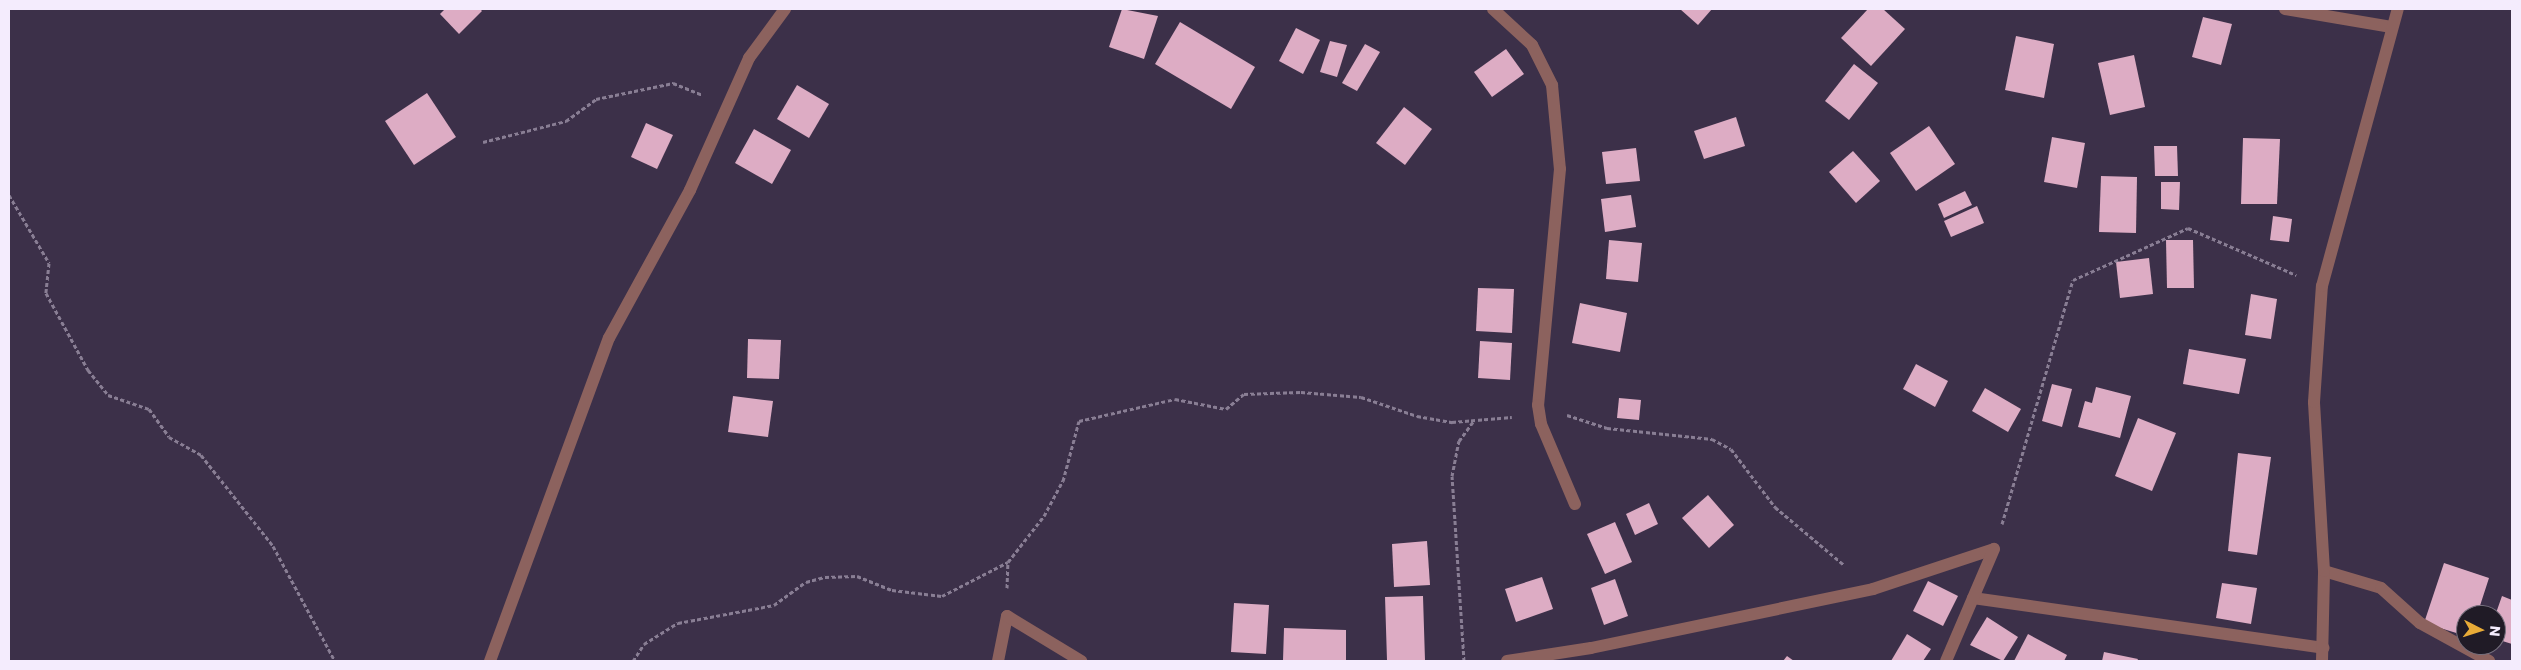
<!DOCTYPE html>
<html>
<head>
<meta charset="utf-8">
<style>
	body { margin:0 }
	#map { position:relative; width:2521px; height:670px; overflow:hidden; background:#3c3049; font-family:Poppins,sans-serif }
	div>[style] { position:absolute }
	.building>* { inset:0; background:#ddacc4 }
	.path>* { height:3px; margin-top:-1.5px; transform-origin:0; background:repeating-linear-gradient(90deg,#897e94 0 4px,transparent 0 6.5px) }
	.minor>* { height:12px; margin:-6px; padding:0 6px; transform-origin:6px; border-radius:6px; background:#8c625e }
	span { translate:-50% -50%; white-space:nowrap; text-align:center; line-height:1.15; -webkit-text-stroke:5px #201b26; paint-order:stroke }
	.frame { position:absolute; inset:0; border:10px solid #f4ecfd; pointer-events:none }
	.north { position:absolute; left:2456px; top:605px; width:50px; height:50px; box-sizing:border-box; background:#201b26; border:1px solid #756f7c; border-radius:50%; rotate:95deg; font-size:14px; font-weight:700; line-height:20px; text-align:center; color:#f4ecfd }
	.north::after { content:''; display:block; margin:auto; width:18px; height:22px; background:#e8ab37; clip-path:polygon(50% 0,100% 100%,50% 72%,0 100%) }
</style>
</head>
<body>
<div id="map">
	<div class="building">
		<i style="clip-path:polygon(445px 9px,480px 9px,482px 11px,459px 34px,440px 14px)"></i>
		<i style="clip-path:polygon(1122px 9px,1158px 16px,1144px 59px,1109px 47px)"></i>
		<i style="clip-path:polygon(1680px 9px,1712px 9px,1698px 25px)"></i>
		<i style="clip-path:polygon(1868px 9px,1883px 9px,1905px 29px,1871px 66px,1841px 38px)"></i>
		<i style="clip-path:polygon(2203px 17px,2232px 24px,2221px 65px,2192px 57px)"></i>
		<i style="clip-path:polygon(1180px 22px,1255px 67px,1231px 109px,1155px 64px)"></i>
		<i style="clip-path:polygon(1296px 28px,1320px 40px,1303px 74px,1279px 61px)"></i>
		<i style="clip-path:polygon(2016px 36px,2054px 44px,2044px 98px,2005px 90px)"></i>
		<i style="clip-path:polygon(1330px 41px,1347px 45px,1337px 77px,1320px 72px)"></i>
		<i style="clip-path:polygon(1365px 44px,1380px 52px,1357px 91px,1342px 83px)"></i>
		<i style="clip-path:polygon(1506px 49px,1524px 74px,1492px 97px,1474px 72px)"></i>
		<i style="clip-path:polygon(2134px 55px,2145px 107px,2110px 115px,2098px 63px)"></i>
		<i style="clip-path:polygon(1854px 64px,1878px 83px,1849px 120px,1825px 101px)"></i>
		<i style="clip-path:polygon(797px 85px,829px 104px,809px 138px,777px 119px)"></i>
		<i style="clip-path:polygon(427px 93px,456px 137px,414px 165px,385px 121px)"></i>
		<i style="clip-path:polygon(1404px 107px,1432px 129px,1405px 165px,1376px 143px)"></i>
		<i style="clip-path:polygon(1736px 117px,1745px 146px,1704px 159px,1694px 131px)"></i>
		<i style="clip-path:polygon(646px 123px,673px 135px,657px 169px,631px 157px)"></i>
		<i style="clip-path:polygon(1929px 126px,1955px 164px,1916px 191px,1890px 153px)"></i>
		<i style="clip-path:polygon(754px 129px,791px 150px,772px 184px,735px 163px)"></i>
		<i style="clip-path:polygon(2052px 137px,2085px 143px,2077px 188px,2044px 182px)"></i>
		<i style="clip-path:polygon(2243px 138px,2280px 139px,2277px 204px,2241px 204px)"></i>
		<i style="clip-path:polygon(2154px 146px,2177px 146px,2178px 176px,2155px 176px)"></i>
		<i style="clip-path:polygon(1636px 148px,1640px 181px,1606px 184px,1602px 152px)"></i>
		<i style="clip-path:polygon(1853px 151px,1880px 181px,1856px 203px,1829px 172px)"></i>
		<i style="clip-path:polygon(2101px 176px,2137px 177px,2136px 233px,2099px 232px)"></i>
		<i style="clip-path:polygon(2161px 182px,2180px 182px,2179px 210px,2161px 209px)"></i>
		<i style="clip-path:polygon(1965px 191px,1972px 205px,1944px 218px,1938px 204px)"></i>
		<i style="clip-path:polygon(1631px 195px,1636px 227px,1605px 232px,1601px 199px)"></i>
		<i style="clip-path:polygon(1977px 206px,1984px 223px,1951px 237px,1944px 221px)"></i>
		<i style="clip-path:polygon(2273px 216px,2292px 219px,2289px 242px,2270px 240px)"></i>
		<i style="clip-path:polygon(1609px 240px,1642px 243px,1638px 282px,1606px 279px)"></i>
		<i style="clip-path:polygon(2166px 240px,2193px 240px,2194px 288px,2167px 288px)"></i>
		<i style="clip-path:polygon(2149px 258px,2153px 294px,2120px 298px,2116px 262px)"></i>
		<i style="clip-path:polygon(1478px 288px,1514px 289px,1512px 333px,1476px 331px)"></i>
		<i style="clip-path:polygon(2251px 294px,2277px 299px,2271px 339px,2245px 335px)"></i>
		<i style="clip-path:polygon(1580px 303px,1627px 313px,1620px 352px,1572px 343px)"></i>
		<i style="clip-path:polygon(748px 339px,781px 340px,779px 379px,747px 378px)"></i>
		<i style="clip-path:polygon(1480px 341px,1512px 343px,1510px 380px,1478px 378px)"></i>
		<i style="clip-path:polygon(2189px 349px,2246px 359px,2239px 394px,2183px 384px)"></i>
		<i style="clip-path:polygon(1916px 364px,1948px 381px,1935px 407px,1903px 389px)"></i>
		<i style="clip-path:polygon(2052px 384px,2072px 389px,2062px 427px,2042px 421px)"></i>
		<i style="clip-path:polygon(2096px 387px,2131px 396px,2120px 438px,2078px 427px,2085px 401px,2092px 403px)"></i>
		<i style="clip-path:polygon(1985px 388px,2021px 409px,2008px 432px,1972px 411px)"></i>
		<i style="clip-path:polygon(733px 396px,773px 401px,768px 437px,728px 432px)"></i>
		<i style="clip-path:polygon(1619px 398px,1641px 400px,1639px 420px,1617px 418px)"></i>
		<i style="clip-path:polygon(2138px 418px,2176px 433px,2152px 491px,2115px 476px)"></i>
		<i style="clip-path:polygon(2238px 453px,2271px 457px,2257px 555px,2228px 551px)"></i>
		<i style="clip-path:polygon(1708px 495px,1734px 525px,1709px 548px,1682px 518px)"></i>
		<i style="clip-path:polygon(1649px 503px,1658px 524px,1635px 535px,1626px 514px)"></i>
		<i style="clip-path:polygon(1615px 522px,1632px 562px,1605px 574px,1587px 534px)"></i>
		<i style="clip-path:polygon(1427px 541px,1430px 585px,1394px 587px,1392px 544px)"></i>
		<i style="clip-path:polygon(2444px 563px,2489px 578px,2477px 615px,2466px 615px,2466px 636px,2424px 623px)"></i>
		<i style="clip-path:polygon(1542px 577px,1553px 609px,1516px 622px,1505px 589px)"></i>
		<i style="clip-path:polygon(1615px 579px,1628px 616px,1604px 625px,1591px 588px)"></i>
		<i style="clip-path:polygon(1928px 581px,1958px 596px,1943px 626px,1913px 611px)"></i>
		<i style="clip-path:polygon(2222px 583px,2257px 588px,2251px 624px,2216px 618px)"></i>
		<i style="clip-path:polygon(1423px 596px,1425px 661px,1387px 661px,1385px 597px)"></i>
		<i style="clip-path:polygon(2502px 596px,2512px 600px,2512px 644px,2496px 639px,2496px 615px,2488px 615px,2490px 611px,2496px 613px)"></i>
		<i style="clip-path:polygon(1234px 603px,1269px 605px,1266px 654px,1231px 652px)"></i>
		<i style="clip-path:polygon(1987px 617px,2018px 637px,2003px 661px,1970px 645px)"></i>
		<i style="clip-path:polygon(1284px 628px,1346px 630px,1346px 661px,1283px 661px)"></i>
		<i style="clip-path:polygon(1907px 634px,1931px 649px,1923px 661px,1891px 661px)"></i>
		<i style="clip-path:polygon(2028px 634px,2067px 655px,2064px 661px,2014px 661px)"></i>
		<i style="clip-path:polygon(2104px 652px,2138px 659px,2137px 661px,2102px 661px)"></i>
		<i style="clip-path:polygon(1787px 656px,1794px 661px,1783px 661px)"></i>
	</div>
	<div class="path">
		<i style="left:483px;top:142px;width:86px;rotate:-14.2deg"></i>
		<i style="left:566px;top:121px;width:37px;rotate:-36deg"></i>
		<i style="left:596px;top:99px;width:79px;rotate:-11.7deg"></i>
		<i style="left:673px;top:83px;width:31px;rotate:22deg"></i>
		<i style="left:9px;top:195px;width:79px;rotate:59.5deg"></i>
		<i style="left:49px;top:263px;width:30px;rotate:96deg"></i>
		<i style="left:46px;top:293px;width:88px;rotate:61.4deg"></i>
		<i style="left:88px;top:370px;width:32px;rotate:51deg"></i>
		<i style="left:108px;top:395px;width:43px;rotate:18.9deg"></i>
		<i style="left:149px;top:409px;width:34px;rotate:54deg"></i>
		<i style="left:169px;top:437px;width:37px;rotate:29deg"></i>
		<i style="left:201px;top:455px;width:116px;rotate:51.6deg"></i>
		<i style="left:273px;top:546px;width:131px;rotate:61.7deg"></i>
		<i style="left:1567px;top:415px;width:42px;rotate:18deg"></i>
		<i style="left:1607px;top:428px;width:106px;rotate:6deg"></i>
		<i style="left:1712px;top:439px;width:21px;rotate:28deg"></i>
		<i style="left:1731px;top:449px;width:73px;rotate:52.8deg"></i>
		<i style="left:1775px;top:507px;width:90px;rotate:40deg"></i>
		<i style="left:2002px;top:524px;width:254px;rotate:-73.8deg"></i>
		<i style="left:2073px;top:280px;width:126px;rotate:-24.3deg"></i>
		<i style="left:2188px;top:228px;width:118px;rotate:23.5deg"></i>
		<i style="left:1007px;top:588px;width:26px;rotate:-88deg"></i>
		<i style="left:1008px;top:562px;width:58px;rotate:-52deg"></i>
		<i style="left:1044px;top:516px;width:40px;rotate:-62deg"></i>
		<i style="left:1063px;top:481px;width:62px;rotate:-75.1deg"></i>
		<i style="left:1079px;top:421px;width:98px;rotate:-12.9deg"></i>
		<i style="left:1175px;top:399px;width:52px;rotate:11.1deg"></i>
		<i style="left:1226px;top:409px;width:23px;rotate:-40deg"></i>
		<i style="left:1244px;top:394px;width:57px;rotate:-2deg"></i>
		<i style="left:1301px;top:392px;width:60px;rotate:4.8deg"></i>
		<i style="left:1361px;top:397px;width:59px;rotate:18.7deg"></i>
		<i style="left:1417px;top:416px;width:36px;rotate:10deg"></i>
		<i style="left:1452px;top:422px;width:60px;rotate:-4.8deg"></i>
		<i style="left:633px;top:661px;width:20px;rotate:-57deg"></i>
		<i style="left:644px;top:644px;width:40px;rotate:-32deg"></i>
		<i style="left:678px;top:623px;width:98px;rotate:-10.6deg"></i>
		<i style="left:774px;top:605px;width:39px;rotate:-36deg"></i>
		<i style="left:806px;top:582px;width:20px;rotate:-15deg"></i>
		<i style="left:825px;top:577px;width:32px;rotate:-2deg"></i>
		<i style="left:857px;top:576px;width:38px;rotate:22deg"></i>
		<i style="left:892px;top:590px;width:50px;rotate:6.8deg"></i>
		<i style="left:942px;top:596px;width:74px;rotate:-27.3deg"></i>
		<i style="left:1464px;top:661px;width:185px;rotate:-93.7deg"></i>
		<i style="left:1452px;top:476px;width:36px;rotate:-79deg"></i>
		<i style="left:1459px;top:441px;width:24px;rotate:-54deg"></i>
	</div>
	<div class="minor">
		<i style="left:1493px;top:9px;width:53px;rotate:42.7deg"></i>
		<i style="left:1532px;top:45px;width:45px;rotate:63.4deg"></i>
		<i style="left:1552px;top:85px;width:84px;rotate:84.6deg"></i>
		<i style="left:1560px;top:169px;width:237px;rotate:95.3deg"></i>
		<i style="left:1538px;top:405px;width:19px;rotate:81deg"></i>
		<i style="left:1541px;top:424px;width:87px;rotate:67deg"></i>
		<i style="left:2285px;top:9px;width:108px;rotate:9.6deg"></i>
		<i style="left:2324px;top:571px;width:59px;rotate:16.6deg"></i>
		<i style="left:2381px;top:588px;width:52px;rotate:41.9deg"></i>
		<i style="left:2420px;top:623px;width:79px;rotate:28.8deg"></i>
		<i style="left:1973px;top:598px;width:354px;rotate:8.1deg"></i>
		<i style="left:490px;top:661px;width:344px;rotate:-69.8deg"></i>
		<i style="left:609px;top:338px;width:169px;rotate:-61.3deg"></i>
		<i style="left:690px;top:190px;width:145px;rotate:-65.9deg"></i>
		<i style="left:749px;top:58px;width:61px;rotate:-53.7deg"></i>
		<i style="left:998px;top:661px;width:46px;rotate:-78.7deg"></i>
		<i style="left:1007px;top:616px;width:87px;rotate:31.3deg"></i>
		<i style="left:1507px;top:661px;width:85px;rotate:-8.8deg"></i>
		<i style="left:1591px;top:648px;width:288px;rotate:-11.8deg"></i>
		<i style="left:1873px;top:589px;width:127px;rotate:-18.3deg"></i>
		<i style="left:1946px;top:661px;width:122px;rotate:-66.8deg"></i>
		<i style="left:2322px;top:661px;width:90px;rotate:-88.7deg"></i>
		<i style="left:2324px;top:571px;width:169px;rotate:-93.4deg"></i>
		<i style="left:2314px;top:402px;width:116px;rotate:-86.1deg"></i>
		<i style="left:2322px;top:286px;width:287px;rotate:-74.7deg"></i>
	</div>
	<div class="frame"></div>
	<div class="north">N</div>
</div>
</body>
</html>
